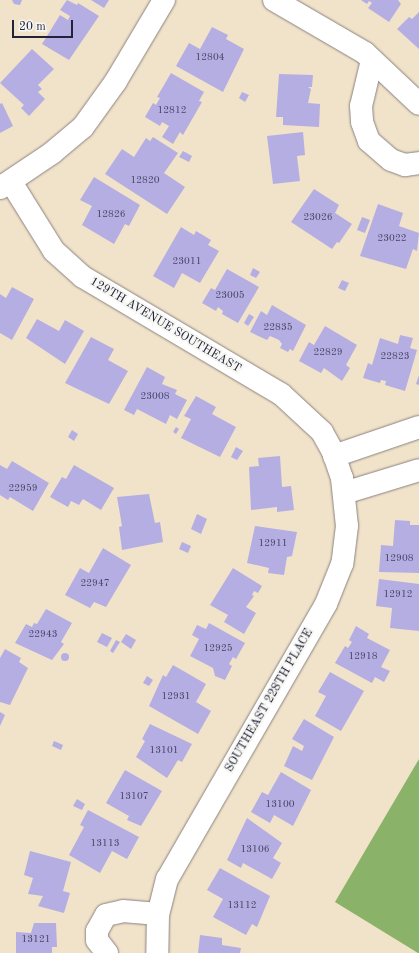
<!DOCTYPE html>
<html>
<head>
<meta charset="utf-8">
<style>
	body { margin:0 }
	#map { position:relative; width:419px; height:953px; overflow:hidden; background:#f1e3c9; font-family:"Old Standard TT",serif }
	div>[style] { position:absolute }
	.forest>* { inset:0; background:#8ab269 }
	.building>* { inset:0; background:#b5aee2 }
	.round { border-radius:50% }
	.roads { filter:drop-shadow(0 0 1px #8a8282) drop-shadow(0 0 1px #8a8282) }
	.minor>* { height:22px; margin:-11px; padding:0 11px; transform-origin:11px; border-radius:11px; background:#fff }
	span { translate:-50% -50%; white-space:nowrap; text-align:center; line-height:1.15; -webkit-text-stroke:4px #f6f6f2; paint-order:stroke }
	.number-label { font-size:10px; color:#474565 }
	.number-label span { -webkit-text-stroke-width:0 }
	.street-label { font-size:12px; color:#22223b }
	.scale { position:absolute; left:12px; top:20px; width:61px; height:18px; box-sizing:border-box; border:2px solid #22223b; border-top:0; padding-left:5px; font-size:12px; line-height:14px; white-space:nowrap; color:#22223b; -webkit-text-stroke:3px #f6f6f2; paint-order:stroke }
</style>
</head>
<body>
<div id="map">
	<div class="forest">
		<i style="clip-path:polygon(419px 759px,419px 953px,418px 953px,335px 902px)"></i>
	</div>
	<div class="building">
		<i style="clip-path:polygon(12px 0,22px 0,20px 5px,14px 4px)"></i>
		<i style="clip-path:polygon(67px 0,77px 5px,78px 3px,99px 16px,69px 60px,42px 44px,60px 15px,68px 20px,70px 16px,60px 10px)"></i>
		<i style="clip-path:polygon(91px 0,109px 0,104px 8px)"></i>
		<i style="clip-path:polygon(361px 0,398px 0,401px 4px,389px 22px,368px 8px,372px 3px,369px 1px,367px 4px)"></i>
		<i style="clip-path:polygon(419px 12px,419px 49px,397px 29px,409px 17px,412px 19px)"></i>
		<i style="clip-path:polygon(212px 27px,228px 35px,226px 39px,244px 49px,223px 92px,176px 66px,189px 43px,200px 49px)"></i>
		<i style="clip-path:polygon(32px 49px,54px 69px,38px 85px,42px 89px,38px 92px,45px 99px,29px 116px,21px 108px,24px 105px,0 83px)"></i>
		<i style="clip-path:polygon(171px 73px,204px 92px,199px 101px,202px 102px,183px 135px,180px 132px,173px 144px,162px 137px,169px 126px,162px 122px,160px 126px,145px 117px,153px 103px,156px 105px,160px 98px,157px 97px)"></i>
		<i style="clip-path:polygon(279px 74px,313px 75px,312px 87px,308px 87px,311px 89px,308px 103px,320px 104px,319px 127px,283px 125px,283px 117px,276px 117px)"></i>
		<i style="clip-path:polygon(242px 92px,249px 95px,245px 102px,239px 98px)"></i>
		<i style="clip-path:polygon(2px 103px,13px 126px,0 133px,0 104px)"></i>
		<i style="clip-path:polygon(303px 132px,305px 155px,297px 156px,300px 181px,273px 184px,267px 136px)"></i>
		<i style="clip-path:polygon(153px 137px,178px 153px,164px 173px,185px 187px,167px 214px,105px 174px,122px 149px,134px 157px,146px 138px,150px 141px)"></i>
		<i style="clip-path:polygon(183px 151px,192px 156px,189px 162px,179px 157px)"></i>
		<i style="clip-path:polygon(94px 177px,140px 205px,129px 226px,125px 224px,114px 244px,82px 225px,92px 206px,80px 200px)"></i>
		<i style="clip-path:polygon(314px 189px,339px 205px,335px 213px,352px 224px,339px 243px,337px 242px,332px 249px,291px 222px)"></i>
		<i style="clip-path:polygon(378px 204px,403px 213px,399px 226px,419px 233px,417px 251px,413px 249px,406px 269px,360px 256px)"></i>
		<i style="clip-path:polygon(362px 217px,370px 220px,365px 233px,357px 230px)"></i>
		<i style="clip-path:polygon(181px 227px,194px 235px,196px 231px,211px 240px,208px 245px,219px 251px,200px 283px,182px 273px,174px 288px,153px 276px)"></i>
		<i style="clip-path:polygon(253px 268px,260px 272px,256px 278px,250px 275px)"></i>
		<i style="clip-path:polygon(227px 269px,259px 287px,238px 323px,222px 314px,223px 311px,218px 307px,216px 311px,202px 303px,211px 288px,215px 290px)"></i>
		<i style="clip-path:polygon(342px 280px,349px 283px,345px 291px,338px 288px)"></i>
		<i style="clip-path:polygon(12px 287px,34px 299px,12px 340px,0 333px,0 294px,6px 298px)"></i>
		<i style="clip-path:polygon(272px 305px,306px 325px,293px 351px,290px 349px,288px 352px,280px 348px,282px 344px,279px 340px,270px 336px,267px 340px,250px 332px,261px 311px,267px 315px)"></i>
		<i style="clip-path:polygon(249px 314px,254px 317px,248px 326px,244px 323px)"></i>
		<i style="clip-path:polygon(37px 319px,59px 331px,65px 320px,84px 331px,65px 364px,26px 338px)"></i>
		<i style="clip-path:polygon(325px 326px,357px 345px,346px 365px,350px 368px,342px 381px,324px 368px,321px 373px,299px 361px,309px 342px,314px 345px)"></i>
		<i style="clip-path:polygon(400px 335px,413px 338px,410px 348px,417px 350px,405px 391px,385px 385px,386px 381px,381px 380px,380px 383px,363px 378px,368px 363px,372px 365px,380px 338px,398px 344px)"></i>
		<i style="clip-path:polygon(91px 337px,114px 349px,108px 360px,128px 371px,109px 404px,65px 383px)"></i>
		<i style="clip-path:polygon(147px 367px,165px 377px,162px 384px,177px 390px,175px 394px,187px 400px,177px 419px,170px 415px,166px 424px,137px 409px,134px 415px,124px 410px)"></i>
		<i style="clip-path:polygon(419px 375px,419px 385px,416px 384px)"></i>
		<i style="clip-path:polygon(196px 396px,216px 407px,212px 414px,236px 427px,220px 457px,181px 438px,191px 419px,184px 416px)"></i>
		<i style="clip-path:polygon(176px 427px,179px 429px,176px 434px,173px 432px)"></i>
		<i style="clip-path:polygon(72px 430px,78px 434px,74px 441px,68px 437px)"></i>
		<i style="clip-path:polygon(236px 447px,243px 451px,237px 460px,231px 457px)"></i>
		<i style="clip-path:polygon(280px 456px,282px 487px,291px 486px,294px 510px,277px 512px,277px 507px,251px 510px,249px 467px,259px 466px,258px 458px)"></i>
		<i style="clip-path:polygon(12px 461px,49px 483px,33px 511px,10px 497px,8px 500px,0 495px,0 465px,7px 469px)"></i>
		<i style="clip-path:polygon(74px 465px,114px 488px,101px 510px,83px 499px,79px 505px,71px 501px,68px 507px,50px 497px,62px 477px,66px 479px)"></i>
		<i style="clip-path:polygon(149px 494px,155px 523px,160px 522px,163px 542px,122px 550px,119px 527px,122px 526px,117px 497px)"></i>
		<i style="clip-path:polygon(197px 514px,207px 519px,201px 534px,191px 529px)"></i>
		<i style="clip-path:polygon(395px 520px,410px 521px,410px 525px,419px 525px,419px 573px,379px 572px,381px 545px,393px 546px)"></i>
		<i style="clip-path:polygon(255px 526px,297px 532px,292px 556px,287px 557px,284px 575px,268px 573px,269px 568px,247px 563px)"></i>
		<i style="clip-path:polygon(182px 542px,191px 546px,188px 553px,179px 549px)"></i>
		<i style="clip-path:polygon(103px 548px,131px 565px,106px 607px,94px 602px,90px 608px,65px 595px,80px 568px,89px 573px)"></i>
		<i style="clip-path:polygon(233px 568px,262px 586px,258px 593px,254px 591px,252px 595px,254px 596px,246px 607px,256px 613px,244px 634px,224px 622px,228px 615px,210px 605px)"></i>
		<i style="clip-path:polygon(379px 579px,419px 584px,419px 631px,390px 628px,392px 608px,376px 606px)"></i>
		<i style="clip-path:polygon(46px 609px,72px 623px,61px 642px,64px 644px,52px 660px,15px 643px,26px 624px,32px 627px,34px 623px,37px 624px)"></i>
		<i style="clip-path:polygon(209px 623px,245px 643px,236px 659px,233px 657px,229px 664px,232px 666px,225px 680px,215px 676px,213px 668px,190px 656px,199px 639px,192px 635px,197px 625px,206px 629px)"></i>
		<i style="clip-path:polygon(356px 626px,369px 634px,367px 638px,390px 650px,381px 667px,390px 671px,384px 682px,375px 677px,372px 683px,335px 663px,345px 646px,348px 648px,352px 642px,349px 640px)"></i>
		<i style="clip-path:polygon(102px 633px,112px 638px,107px 647px,97px 642px)"></i>
		<i style="clip-path:polygon(126px 634px,136px 640px,131px 649px,121px 642px)"></i>
		<i style="clip-path:polygon(116px 640px,120px 642px,113px 653px,110px 651px)"></i>
		<i style="clip-path:polygon(5px 649px,21px 658px,19px 662px,28px 668px,10px 705px,0 702px,0 658px)"></i>
		<i class="round" style="left:61px;top:653px;width:8px;height:8px"></i>
		<i style="clip-path:polygon(173px 665px,206px 684px,196px 702px,211px 711px,198px 734px,149px 706px,163px 675px,166px 677px)"></i>
		<i style="clip-path:polygon(330px 672px,364px 691px,341px 731px,315px 716px,326px 696px,318px 692px)"></i>
		<i style="clip-path:polygon(147px 676px,153px 680px,149px 686px,143px 683px)"></i>
		<i style="clip-path:polygon(0 712px,5px 715px,0 726px)"></i>
		<i style="clip-path:polygon(304px 719px,334px 737px,312px 780px,284px 766px,293px 746px,302px 751px,304px 746px,292px 739px)"></i>
		<i style="clip-path:polygon(150px 724px,192px 744px,182px 762px,178px 760px,167px 778px,136px 757px,145px 741px,142px 739px)"></i>
		<i style="clip-path:polygon(54px 741px,63px 745px,61px 750px,52px 746px)"></i>
		<i style="clip-path:polygon(125px 770px,162px 791px,141px 826px,127px 820px,129px 816px,106px 803px)"></i>
		<i style="clip-path:polygon(281px 772px,311px 790px,293px 826px,274px 815px,270px 823px,251px 812px,262px 792px,268px 795px)"></i>
		<i style="clip-path:polygon(77px 799px,85px 804px,82px 810px,73px 806px)"></i>
		<i style="clip-path:polygon(88px 810px,139px 837px,127px 859px,112px 851px,100px 873px,69px 855px,84px 827px,80px 825px)"></i>
		<i style="clip-path:polygon(247px 818px,282px 843px,273px 858px,281px 863px,272px 879px,243px 863px,241px 868px,227px 860px)"></i>
		<i style="clip-path:polygon(30px 851px,71px 862px,63px 891px,70px 893px,64px 913px,38px 906px,43px 896px,28px 894px,33px 878px,24px 875px)"></i>
		<i style="clip-path:polygon(220px 868px,270px 896px,257px 927px,252px 924px,246px 935px,213px 917px,223px 899px,207px 890px)"></i>
		<i style="clip-path:polygon(34px 923px,56px 923px,57px 947px,52px 947px,52px 953px,16px 953px,16px 932px,31px 933px)"></i>
		<i style="clip-path:polygon(200px 935px,222px 938px,222px 945px,241px 948px,240px 953px,198px 953px)"></i>
	</div>
	<div class="roads">
		<div class="minor">
			<i style="left:274px;top:0;width:105px;rotate:30.2deg"></i>
			<i style="left:365px;top:53px;width:74px;rotate:43.4deg"></i>
			<i style="left:372px;top:60px;width:47px;rotate:103.4deg"></i>
			<i style="left:361px;top:106px;width:16px;rotate:86deg"></i>
			<i style="left:362px;top:122px;width:20px;rotate:70deg"></i>
			<i style="left:369px;top:141px;width:29px;rotate:41deg"></i>
			<i style="left:391px;top:160px;width:15px;rotate:20deg"></i>
			<i style="left:405px;top:165px;width:14px;rotate:-8deg"></i>
			<i style="left:11px;top:182px;width:81px;rotate:58.1deg"></i>
			<i style="left:54px;top:251px;width:39px;rotate:42deg"></i>
			<i style="left:83px;top:277px;width:230px;rotate:30.6deg"></i>
			<i style="left:281px;top:394px;width:56px;rotate:42.8deg"></i>
			<i style="left:322px;top:432px;width:23px;rotate:61deg"></i>
			<i style="left:333px;top:452px;width:28px;rotate:71deg"></i>
			<i style="left:342px;top:478px;width:48px;rotate:84.1deg"></i>
			<i style="left:347px;top:526px;width:38px;rotate:97deg"></i>
			<i style="left:342px;top:564px;width:43px;rotate:111.8deg"></i>
			<i style="left:326px;top:604px;width:318px;rotate:120deg"></i>
			<i style="left:167px;top:879px;width:36px;rotate:104deg"></i>
			<i style="left:158px;top:914px;width:39px;rotate:91deg"></i>
			<i style="left:0;top:188px;width:63px;rotate:-33.9deg"></i>
			<i style="left:52px;top:153px;width:40px;rotate:-40deg"></i>
			<i style="left:83px;top:127px;width:57px;rotate:-54.3deg"></i>
			<i style="left:116px;top:81px;width:94px;rotate:-59.3deg"></i>
			<i style="left:334px;top:456px;width:90px;rotate:-18.8deg"></i>
			<i style="left:344px;top:493px;width:78px;rotate:-17deg"></i>
			<i style="left:107px;top:953px;width:16px;rotate:-128deg"></i>
			<i style="left:97px;top:940px;width:9px;rotate:-90deg"></i>
			<i style="left:97px;top:931px;width:18px;rotate:-61deg"></i>
			<i style="left:106px;top:915px;width:17px;rotate:-13deg"></i>
			<i style="left:123px;top:911px;width:35px;rotate:5deg"></i>
		</div>
	</div>
	<div class="number-label">
		<span style="left:210px;top:58px">12804</span>
		<span style="left:172px;top:111px">12812</span>
		<span style="left:145px;top:181px">12820</span>
		<span style="left:111px;top:215px">12826</span>
		<span style="left:318px;top:218px">23026</span>
		<span style="left:392px;top:239px">23022</span>
		<span style="left:187px;top:262px">23011</span>
		<span style="left:230px;top:296px">23005</span>
		<span style="left:278px;top:328px">22835</span>
		<span style="left:328px;top:353px">22829</span>
		<span style="left:395px;top:357px">22823</span>
		<span style="left:155px;top:397px">23008</span>
		<span style="left:23px;top:489px">22959</span>
		<span style="left:273px;top:544px">12911</span>
		<span style="left:399px;top:559px">12908</span>
		<span style="left:95px;top:584px">22947</span>
		<span style="left:398px;top:595px">12912</span>
		<span style="left:43px;top:635px">22943</span>
		<span style="left:218px;top:649px">12925</span>
		<span style="left:363px;top:657px">12918</span>
		<span style="left:176px;top:697px">12931</span>
		<span style="left:164px;top:751px">13101</span>
		<span style="left:134px;top:797px">13107</span>
		<span style="left:280px;top:805px">13100</span>
		<span style="left:105px;top:844px">13113</span>
		<span style="left:255px;top:850px">13106</span>
		<span style="left:242px;top:906px">13112</span>
		<span style="left:36px;top:940px">13121</span>
	</div>
	<div class="street-label">
		<span style="left:165px;top:326px;rotate:31deg">129TH AVENUE SOUTHEAST</span>
		<span style="left:270px;top:701px;rotate:-60deg">SOUTHEAST 228TH PLACE</span>
	</div>
	<div class="scale">20 m</div>
</div>
</body>
</html>
